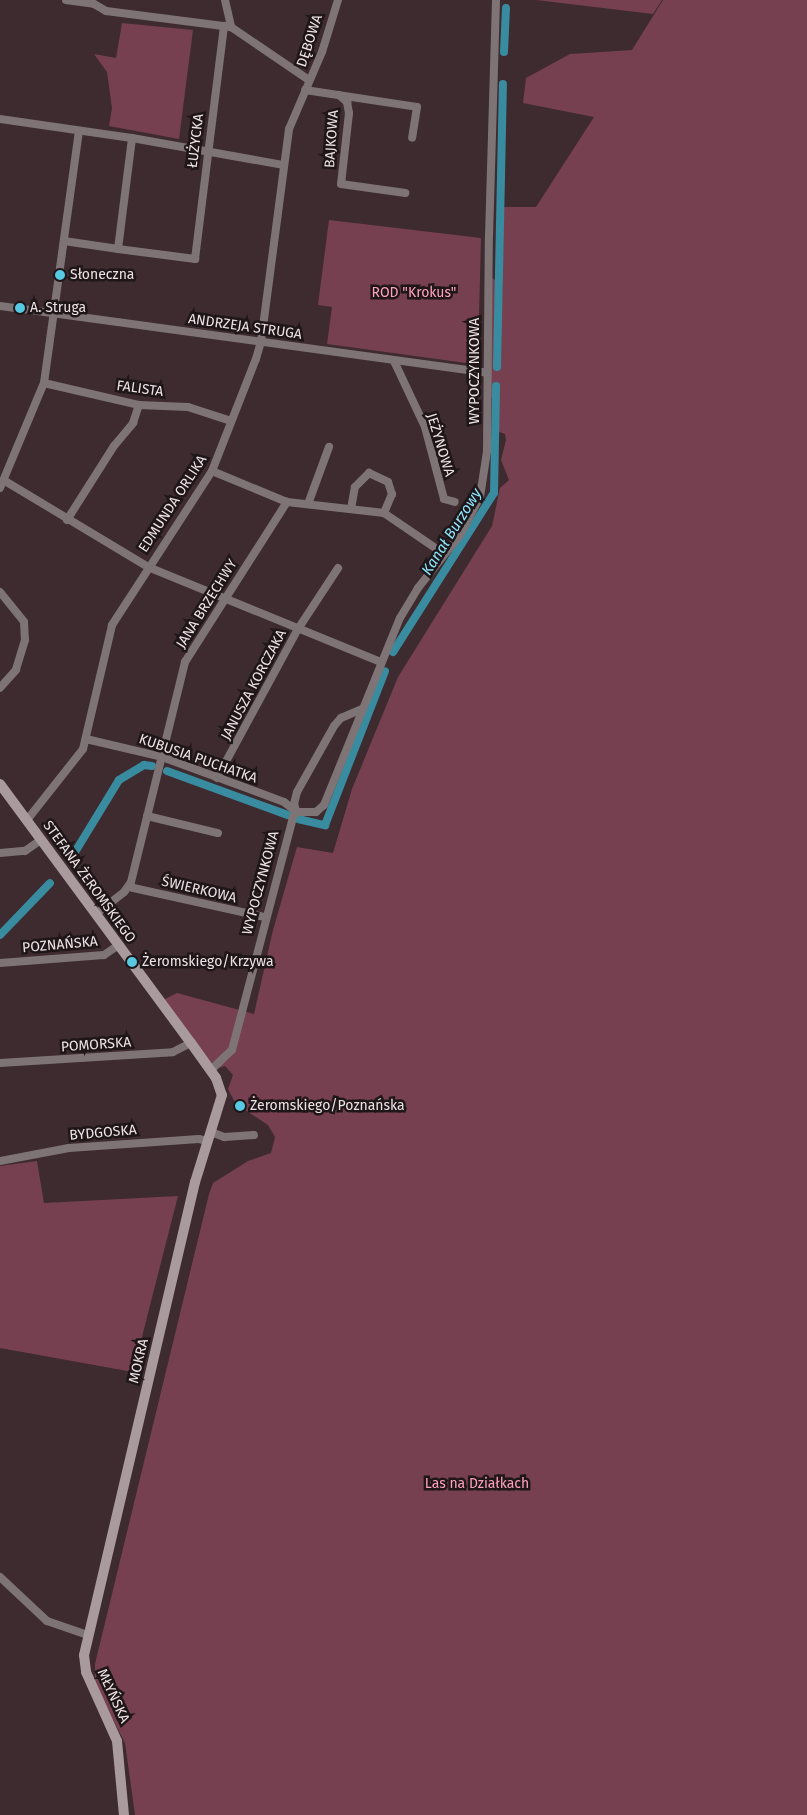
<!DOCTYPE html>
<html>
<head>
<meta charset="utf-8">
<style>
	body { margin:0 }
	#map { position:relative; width:807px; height:1815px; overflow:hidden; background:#3d2b30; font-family:"Fira Sans",sans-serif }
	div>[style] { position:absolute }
	.green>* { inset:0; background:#764050 }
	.canal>* { height:8px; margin:-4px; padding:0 4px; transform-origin:4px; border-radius:4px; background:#398c9f }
	.street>* { height:8px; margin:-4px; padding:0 4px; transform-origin:4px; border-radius:4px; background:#7e7476 }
	.secondary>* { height:10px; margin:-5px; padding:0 5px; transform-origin:5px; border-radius:5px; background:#a99a9e }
	.dots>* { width:14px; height:14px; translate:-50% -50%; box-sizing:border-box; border:2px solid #1e1618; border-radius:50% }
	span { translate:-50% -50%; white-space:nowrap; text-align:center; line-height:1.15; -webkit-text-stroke:5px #1e1618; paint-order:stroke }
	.street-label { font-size:14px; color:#eee2e5 }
	.poi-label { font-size:14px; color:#eee2e5 }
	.left { translate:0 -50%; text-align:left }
	.park-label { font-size:14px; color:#fea1bb }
	.water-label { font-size:15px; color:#8be5fb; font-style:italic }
</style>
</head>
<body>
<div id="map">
	<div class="green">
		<i style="clip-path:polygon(536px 0,662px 0,653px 14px)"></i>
		<i style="clip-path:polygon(663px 0,807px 0,807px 1815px,135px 1815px,125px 1743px,95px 1685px,95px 1664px,209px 1194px,213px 1183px,248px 1161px,271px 1153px,275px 1137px,268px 1125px,236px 1104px,228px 1089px,233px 1075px,225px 1066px,215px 1069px,163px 1000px,177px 993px,254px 1014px,273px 930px,297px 847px,333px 853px,352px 789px,398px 677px,492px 526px,500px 488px,509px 480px,501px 460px,506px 440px,505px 434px,497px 431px,497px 396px,490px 398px,492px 278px,500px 283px,497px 275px,497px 207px,536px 207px,594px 117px,523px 103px,526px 78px,570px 54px,632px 50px)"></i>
		<i style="clip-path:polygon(122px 23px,193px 30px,179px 139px,109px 126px,112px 108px,107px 72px,94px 54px,116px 58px)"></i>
		<i style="clip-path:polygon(329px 220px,481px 238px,478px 353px,466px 363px,327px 344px,332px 307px,318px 305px)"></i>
		<i style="clip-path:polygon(37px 1161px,44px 1203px,178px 1196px,133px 1372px,0 1348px,0 1166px)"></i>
	</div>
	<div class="canal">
		<i style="left:504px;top:52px;width:44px;rotate:-87.4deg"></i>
		<i style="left:497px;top:367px;width:283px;rotate:-88.8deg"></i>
		<i style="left:393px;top:652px;width:188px;rotate:-57.6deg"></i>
		<i style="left:494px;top:493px;width:107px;rotate:-88.9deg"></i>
		<i style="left:167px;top:771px;width:129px;rotate:20deg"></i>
		<i style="left:298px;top:819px;width:28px;rotate:13deg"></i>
		<i style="left:325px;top:825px;width:165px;rotate:-68.7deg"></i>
		<i style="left:72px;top:857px;width:90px;rotate:-58.6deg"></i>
		<i style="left:119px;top:780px;width:29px;rotate:-31deg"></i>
		<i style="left:144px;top:765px;width:8px;rotate:7deg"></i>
		<i style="left:0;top:935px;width:72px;rotate:-46.1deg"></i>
	</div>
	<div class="street">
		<i style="left:66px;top:0;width:28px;rotate:8deg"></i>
		<i style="left:94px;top:4px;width:14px;rotate:30deg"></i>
		<i style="left:106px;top:11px;width:126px;rotate:7.3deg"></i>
		<i style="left:231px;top:27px;width:94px;rotate:34.2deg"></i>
		<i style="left:225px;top:0;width:28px;rotate:77deg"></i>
		<i style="left:305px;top:90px;width:113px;rotate:8.6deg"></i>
		<i style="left:417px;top:107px;width:31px;rotate:99deg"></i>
		<i style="left:339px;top:95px;width:11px;rotate:41deg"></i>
		<i style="left:347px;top:102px;width:11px;rotate:80deg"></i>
		<i style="left:349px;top:113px;width:71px;rotate:96.4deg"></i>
		<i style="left:341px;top:184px;width:65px;rotate:8deg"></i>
		<i style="left:0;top:119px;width:133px;rotate:8.2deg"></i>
		<i style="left:132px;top:138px;width:153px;rotate:10.1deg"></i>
		<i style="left:64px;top:241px;width:55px;rotate:8.4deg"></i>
		<i style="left:118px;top:249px;width:112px;rotate:-82.8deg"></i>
		<i style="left:118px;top:249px;width:78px;rotate:7.4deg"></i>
		<i style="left:195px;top:259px;width:235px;rotate:-82.9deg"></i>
		<i style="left:0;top:306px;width:492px;rotate:7.8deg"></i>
		<i style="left:394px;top:361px;width:73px;rotate:64.8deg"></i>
		<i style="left:425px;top:427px;width:74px;rotate:75.2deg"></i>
		<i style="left:444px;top:499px;width:11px;rotate:15deg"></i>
		<i style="left:44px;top:383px;width:98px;rotate:13deg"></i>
		<i style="left:139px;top:405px;width:49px;rotate:2.3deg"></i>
		<i style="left:188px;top:407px;width:45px;rotate:18deg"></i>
		<i style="left:212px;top:471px;width:81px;rotate:22.5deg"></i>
		<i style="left:287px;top:502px;width:98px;rotate:6.5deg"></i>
		<i style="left:384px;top:513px;width:73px;rotate:34.3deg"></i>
		<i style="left:5px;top:481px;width:167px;rotate:31deg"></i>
		<i style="left:148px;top:567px;width:252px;rotate:22.2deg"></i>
		<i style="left:0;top:488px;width:114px;rotate:-67.3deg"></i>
		<i style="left:44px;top:383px;width:254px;rotate:-82.1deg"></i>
		<i style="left:308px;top:504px;width:61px;rotate:-69.8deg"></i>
		<i style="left:351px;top:509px;width:22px;rotate:-80deg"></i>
		<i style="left:355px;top:487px;width:20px;rotate:-45deg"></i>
		<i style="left:369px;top:473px;width:21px;rotate:25deg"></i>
		<i style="left:388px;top:482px;width:13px;rotate:72deg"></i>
		<i style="left:392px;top:494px;width:21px;rotate:113deg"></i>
		<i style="left:67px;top:520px;width:88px;rotate:-57.6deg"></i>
		<i style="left:114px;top:446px;width:30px;rotate:-50deg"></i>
		<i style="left:133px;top:423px;width:19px;rotate:-72deg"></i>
		<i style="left:0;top:592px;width:38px;rotate:51deg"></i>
		<i style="left:24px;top:622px;width:18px;rotate:87deg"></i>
		<i style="left:25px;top:640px;width:31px;rotate:107deg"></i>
		<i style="left:16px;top:670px;width:24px;rotate:132deg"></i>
		<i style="left:86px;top:739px;width:78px;rotate:13.3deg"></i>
		<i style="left:162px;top:757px;width:130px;rotate:20.2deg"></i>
		<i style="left:284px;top:802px;width:16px;rotate:38deg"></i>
		<i style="left:217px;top:778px;width:170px;rotate:-61.5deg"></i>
		<i style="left:298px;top:629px;width:73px;rotate:-56.7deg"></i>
		<i style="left:296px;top:810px;width:6px;rotate:-108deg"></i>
		<i style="left:294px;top:804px;width:12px;rotate:-76deg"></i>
		<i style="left:297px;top:792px;width:76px;rotate:-60.7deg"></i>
		<i style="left:334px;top:726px;width:11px;rotate:-49deg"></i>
		<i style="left:341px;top:718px;width:23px;rotate:-23deg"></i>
		<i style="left:147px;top:816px;width:73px;rotate:13.5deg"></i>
		<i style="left:27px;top:820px;width:90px;rotate:-51.7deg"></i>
		<i style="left:83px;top:749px;width:127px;rotate:-76.8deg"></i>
		<i style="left:112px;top:625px;width:184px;rotate:-57deg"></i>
		<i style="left:212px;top:471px;width:120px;rotate:-68.6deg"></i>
		<i style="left:256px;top:359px;width:18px;rotate:-74deg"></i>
		<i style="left:261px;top:342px;width:215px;rotate:-82.5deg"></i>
		<i style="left:289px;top:129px;width:84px;rotate:-66.8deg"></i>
		<i style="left:322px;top:52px;width:54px;rotate:-72.9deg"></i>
		<i style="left:0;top:853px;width:25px;rotate:-5deg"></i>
		<i style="left:25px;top:851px;width:19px;rotate:-35deg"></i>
		<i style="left:129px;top:887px;width:138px;rotate:12.5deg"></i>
		<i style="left:96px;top:914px;width:36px;rotate:-38deg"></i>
		<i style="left:124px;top:892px;width:12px;rotate:-55deg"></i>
		<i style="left:131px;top:882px;width:227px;rotate:-76.2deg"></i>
		<i style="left:185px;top:662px;width:190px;rotate:-57.5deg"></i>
		<i style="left:0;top:963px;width:104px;rotate:-4.4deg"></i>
		<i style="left:104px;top:955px;width:18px;rotate:-34deg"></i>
		<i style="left:0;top:1063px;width:173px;rotate:-3.6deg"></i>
		<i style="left:173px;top:1052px;width:20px;rotate:-27deg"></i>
		<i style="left:211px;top:1070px;width:29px;rotate:-44deg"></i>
		<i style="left:232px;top:1050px;width:241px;rotate:-75.3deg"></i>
		<i style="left:293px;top:817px;width:6px;rotate:-51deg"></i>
		<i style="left:297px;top:812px;width:19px"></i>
		<i style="left:316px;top:812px;width:11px;rotate:-41deg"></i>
		<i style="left:324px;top:805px;width:202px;rotate:-67.9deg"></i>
		<i style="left:400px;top:618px;width:35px;rotate:-59deg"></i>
		<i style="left:418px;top:588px;width:68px;rotate:-51.6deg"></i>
		<i style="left:460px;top:535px;width:43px;rotate:-62.2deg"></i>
		<i style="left:480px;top:497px;width:47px;rotate:-81.3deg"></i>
		<i style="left:487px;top:451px;width:215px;rotate:-89.5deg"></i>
		<i style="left:489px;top:236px;width:236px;rotate:-88.3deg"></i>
		<i style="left:211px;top:1132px;width:14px;rotate:21deg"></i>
		<i style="left:224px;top:1137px;width:30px;rotate:-4deg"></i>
		<i style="left:0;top:1161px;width:70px;rotate:-10.7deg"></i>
		<i style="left:69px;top:1148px;width:130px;rotate:-4deg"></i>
		<i style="left:199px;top:1139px;width:9px;rotate:13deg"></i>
		<i style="left:0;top:1577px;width:64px;rotate:43.1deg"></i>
		<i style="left:47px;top:1621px;width:43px;rotate:18.9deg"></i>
	</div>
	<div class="secondary">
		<i style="left:0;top:784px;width:322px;rotate:53.6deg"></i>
		<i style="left:191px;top:1043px;width:43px;rotate:54.5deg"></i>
		<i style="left:216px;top:1078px;width:18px;rotate:71deg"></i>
		<i style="left:222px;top:1095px;width:91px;rotate:107.2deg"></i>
		<i style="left:195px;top:1182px;width:486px;rotate:103.2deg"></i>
		<i style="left:84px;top:1655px;width:17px;rotate:83deg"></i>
		<i style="left:86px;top:1672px;width:76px;rotate:65.8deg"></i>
		<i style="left:117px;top:1741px;width:74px;rotate:84.6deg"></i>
	</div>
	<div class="dots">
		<i style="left:60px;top:275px;background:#57c9e2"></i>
		<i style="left:20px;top:308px;background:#57c9e2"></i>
		<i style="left:132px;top:962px;background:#57c9e2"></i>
		<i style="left:240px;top:1106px;background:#57c9e2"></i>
	</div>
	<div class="street-label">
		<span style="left:310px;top:41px;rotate:-72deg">DĘBOWA</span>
		<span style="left:332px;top:139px;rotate:-86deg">BAJKOWA</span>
		<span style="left:196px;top:141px;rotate:-83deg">ŁUŻYCKA</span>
		<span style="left:245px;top:327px;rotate:8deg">ANDRZEJA STRUGA</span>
		<span style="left:475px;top:371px;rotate:-90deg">WYPOCZYNKOWA</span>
		<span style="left:140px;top:389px;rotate:8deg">FALISTA</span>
		<span style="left:440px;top:445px;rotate:73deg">JEŻYNOWA</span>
		<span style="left:173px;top:504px;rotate:-57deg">EDMUNDA ORLIKA</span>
		<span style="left:207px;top:604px;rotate:-58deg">JANA BRZECHWY</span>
		<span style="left:254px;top:685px;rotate:-62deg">JANUSZA KORCZAKA</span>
		<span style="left:198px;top:759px;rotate:19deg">KUBUSIA PUCHATKA</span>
		<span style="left:89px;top:882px;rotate:54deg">STEFANA ŻEROMSKIEGO</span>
		<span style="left:261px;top:883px;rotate:-75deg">WYPOCZYNKOWA</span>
		<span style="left:199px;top:890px;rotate:13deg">ŚWIERKOWA</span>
		<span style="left:60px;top:945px;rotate:-5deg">POZNAŃSKA</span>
		<span style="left:96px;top:1045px;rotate:-4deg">POMORSKA</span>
		<span style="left:103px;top:1133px;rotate:-5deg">BYDGOSKA</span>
		<span style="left:139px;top:1361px;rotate:-77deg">MOKRA</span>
		<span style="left:113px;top:1696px;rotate:65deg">MŁYŃSKA</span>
	</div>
	<div class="poi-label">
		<span class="left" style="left:70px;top:275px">Słoneczna</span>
		<span class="left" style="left:30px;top:308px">A. Struga</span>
		<span class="left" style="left:142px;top:962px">Żeromskiego/Krzywa</span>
		<span class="left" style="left:250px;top:1106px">Żeromskiego/Poznańska</span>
	</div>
	<div class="park-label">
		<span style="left:414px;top:293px">ROD "Krokus"</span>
		<span style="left:477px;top:1484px">Las na Działkach</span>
	</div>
	<div class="water-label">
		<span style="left:452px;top:532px;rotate:-58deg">Kanał Burzowy</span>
	</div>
</div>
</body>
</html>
